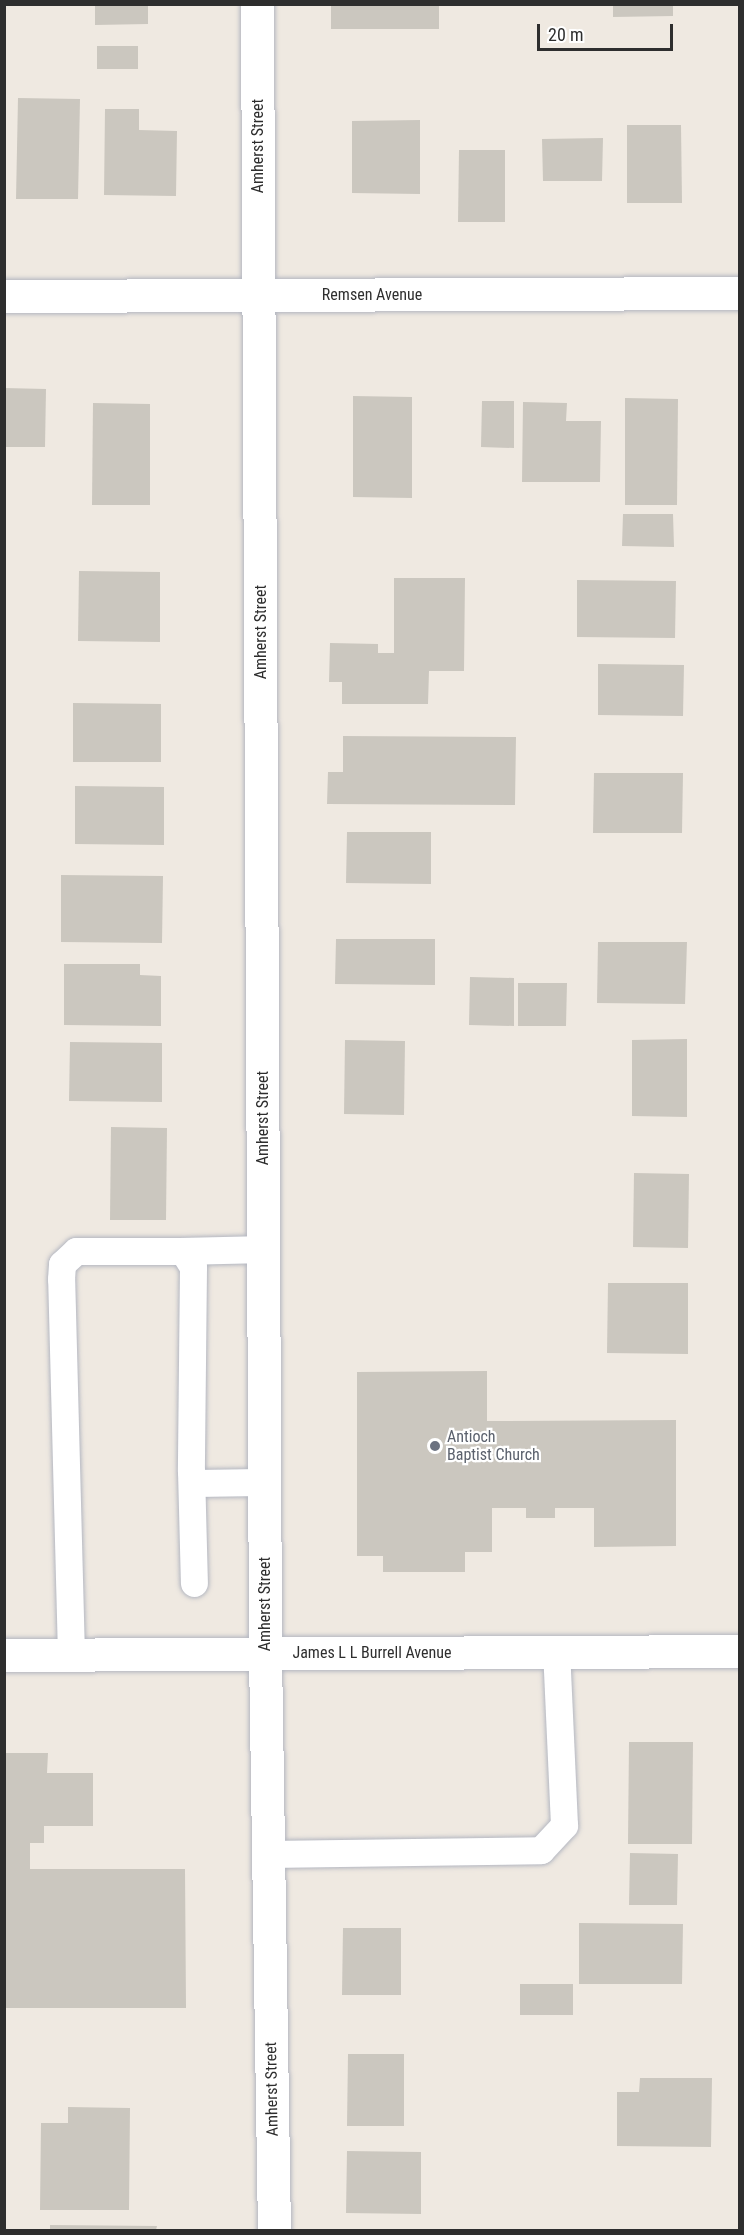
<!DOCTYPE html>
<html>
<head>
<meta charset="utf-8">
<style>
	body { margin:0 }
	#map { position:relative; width:744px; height:2235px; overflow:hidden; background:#efe9e1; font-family:"Roboto Condensed",sans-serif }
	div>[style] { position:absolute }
	.building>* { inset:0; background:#cbc7bf }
	.roads { filter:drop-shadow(0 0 2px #b4b7c1) drop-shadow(0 0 2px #b4b7c1) }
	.lane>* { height:27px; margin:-13.5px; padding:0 13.5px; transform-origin:13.5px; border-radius:13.5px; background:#fff }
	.street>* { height:33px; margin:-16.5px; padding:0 16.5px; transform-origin:16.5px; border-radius:16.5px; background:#fff }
	.dots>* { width:16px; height:16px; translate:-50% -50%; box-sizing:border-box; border:3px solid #fff; border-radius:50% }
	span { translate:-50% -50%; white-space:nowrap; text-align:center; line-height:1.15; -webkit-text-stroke:4.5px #fff; paint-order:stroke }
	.street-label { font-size:16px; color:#2e2e2e }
	.worship-label { font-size:16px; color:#5b616d }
	.left { translate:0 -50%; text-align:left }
	.frame { position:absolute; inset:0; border:6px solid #2e2e2e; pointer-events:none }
	.scale { position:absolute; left:537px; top:24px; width:136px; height:27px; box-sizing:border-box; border:3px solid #2e2e2e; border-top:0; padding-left:8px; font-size:18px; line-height:21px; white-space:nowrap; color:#2e2e2e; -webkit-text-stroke:4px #fff; paint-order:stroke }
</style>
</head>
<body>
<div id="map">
	<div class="building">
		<i style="clip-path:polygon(95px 4px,148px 4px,148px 24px,95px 25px)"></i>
		<i style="clip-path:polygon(331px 4px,439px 4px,439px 29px,331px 29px)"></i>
		<i style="clip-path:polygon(613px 4px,673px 4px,673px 16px,613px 17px)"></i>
		<i style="clip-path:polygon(97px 46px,138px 46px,138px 69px,97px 69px)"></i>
		<i style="clip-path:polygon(18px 98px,80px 99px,78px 199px,16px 199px)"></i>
		<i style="clip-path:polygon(105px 109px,139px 109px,139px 130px,177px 131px,176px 196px,104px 195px)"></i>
		<i style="clip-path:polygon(420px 120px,420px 194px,352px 193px,352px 121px)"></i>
		<i style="clip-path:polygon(627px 125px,681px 125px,682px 203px,627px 203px)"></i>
		<i style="clip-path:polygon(603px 138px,602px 181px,543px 181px,542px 139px)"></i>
		<i style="clip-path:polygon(459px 150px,505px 150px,505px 222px,458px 222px)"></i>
		<i style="clip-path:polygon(4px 388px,46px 389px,45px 447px,4px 447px)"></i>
		<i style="clip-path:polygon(353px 396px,412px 397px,412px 498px,353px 497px)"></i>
		<i style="clip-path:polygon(625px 398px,678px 399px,677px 505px,625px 505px)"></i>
		<i style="clip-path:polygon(482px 401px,514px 401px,514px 448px,481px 447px)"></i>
		<i style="clip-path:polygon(523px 402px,567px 403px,566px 421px,601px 421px,600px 482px,522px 482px)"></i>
		<i style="clip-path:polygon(93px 403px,150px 404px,150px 505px,92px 505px)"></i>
		<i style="clip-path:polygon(623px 514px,673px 514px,674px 547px,622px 546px)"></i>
		<i style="clip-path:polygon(79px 571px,160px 572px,160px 642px,78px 641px)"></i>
		<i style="clip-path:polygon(394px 578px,465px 578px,464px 671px,429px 671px,428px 704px,342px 704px,342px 682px,329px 682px,330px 643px,378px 644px,378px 653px,394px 653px)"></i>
		<i style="clip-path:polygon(577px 580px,676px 581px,675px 638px,577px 637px)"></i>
		<i style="clip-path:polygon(598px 664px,684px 665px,683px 716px,598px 715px)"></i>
		<i style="clip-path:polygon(73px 703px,161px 704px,161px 762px,73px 762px)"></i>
		<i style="clip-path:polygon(343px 736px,516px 737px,515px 805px,327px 804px,328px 772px,343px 772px)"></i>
		<i style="clip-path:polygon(594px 773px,683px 773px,682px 833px,593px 833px)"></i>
		<i style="clip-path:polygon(75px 786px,164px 787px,164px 845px,75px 844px)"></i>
		<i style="clip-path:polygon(347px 832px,431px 832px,431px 884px,346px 883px)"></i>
		<i style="clip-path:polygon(61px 875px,163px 876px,162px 943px,61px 942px)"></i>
		<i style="clip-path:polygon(336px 939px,435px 939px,435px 985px,335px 984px)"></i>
		<i style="clip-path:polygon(598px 942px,687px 942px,685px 1004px,597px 1003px)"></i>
		<i style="clip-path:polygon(64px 964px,140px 964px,140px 975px,161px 976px,161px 1026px,64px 1025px)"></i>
		<i style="clip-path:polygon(470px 977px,514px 978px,514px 1026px,469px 1025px)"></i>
		<i style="clip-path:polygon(518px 983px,567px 983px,566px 1026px,518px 1026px)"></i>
		<i style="clip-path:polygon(687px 1039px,687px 1117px,632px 1116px,632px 1040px)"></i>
		<i style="clip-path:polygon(345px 1040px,405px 1041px,404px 1115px,344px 1114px)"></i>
		<i style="clip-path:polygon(70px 1042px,162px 1043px,162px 1102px,69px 1101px)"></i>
		<i style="clip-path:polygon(111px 1127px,167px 1128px,166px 1220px,110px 1220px)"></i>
		<i style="clip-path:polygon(634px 1173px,689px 1174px,688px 1248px,633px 1247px)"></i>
		<i style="clip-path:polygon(608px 1283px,688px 1283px,688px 1354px,607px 1353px)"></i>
		<i style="clip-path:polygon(487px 1371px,487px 1421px,676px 1420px,676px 1546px,594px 1547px,594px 1508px,555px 1508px,555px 1518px,526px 1518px,526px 1508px,492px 1508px,492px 1552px,465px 1552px,465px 1572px,383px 1572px,383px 1556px,357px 1556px,357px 1372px)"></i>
		<i style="clip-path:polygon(629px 1742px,693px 1742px,692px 1844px,628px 1844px)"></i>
		<i style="clip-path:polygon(4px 1753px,48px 1753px,47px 1773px,93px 1773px,93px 1826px,44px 1826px,44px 1843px,30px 1843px,30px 1869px,185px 1869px,186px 2008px,4px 2008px)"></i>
		<i style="clip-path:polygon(630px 1853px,678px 1854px,677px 1905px,629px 1905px)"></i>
		<i style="clip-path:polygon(579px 1923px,683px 1924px,682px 1984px,579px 1984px)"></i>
		<i style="clip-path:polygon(343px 1928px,401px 1928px,401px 1995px,342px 1995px)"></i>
		<i style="clip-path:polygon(520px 1984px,573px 1984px,573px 2015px,520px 2015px)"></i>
		<i style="clip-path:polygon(348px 2054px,404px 2054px,404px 2126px,347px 2126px)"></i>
		<i style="clip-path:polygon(640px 2078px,712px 2078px,711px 2147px,617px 2146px,617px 2092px,639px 2092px)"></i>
		<i style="clip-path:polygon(68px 2107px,130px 2108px,129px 2210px,40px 2210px,41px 2123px,68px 2123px)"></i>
		<i style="clip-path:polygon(347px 2151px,421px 2152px,421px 2214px,346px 2213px)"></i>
		<i style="clip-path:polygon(50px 2225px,157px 2226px,156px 2230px,50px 2230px)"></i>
	</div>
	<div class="roads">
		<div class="lane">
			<i style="left:183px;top:1251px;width:80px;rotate:-1.4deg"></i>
			<i style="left:192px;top:1483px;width:72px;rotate:-0.8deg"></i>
			<i style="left:71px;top:1655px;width:376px;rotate:-91.5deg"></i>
			<i style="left:61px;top:1279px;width:15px;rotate:-86deg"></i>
			<i style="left:62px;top:1264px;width:19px;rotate:-43deg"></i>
			<i style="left:76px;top:1251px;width:107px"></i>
			<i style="left:183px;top:1251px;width:19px;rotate:58deg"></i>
			<i style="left:193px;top:1267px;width:204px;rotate:90.6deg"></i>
			<i style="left:191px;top:1471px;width:112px;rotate:88.5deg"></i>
			<i style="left:268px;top:1854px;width:273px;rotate:-0.8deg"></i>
			<i style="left:541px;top:1850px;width:34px;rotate:-47deg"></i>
			<i style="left:564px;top:1825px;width:173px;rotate:-92.6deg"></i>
		</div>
		<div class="street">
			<i style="left:257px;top:4px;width:1649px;rotate:89.72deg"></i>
			<i style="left:265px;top:1653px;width:577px;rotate:89.11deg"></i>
			<i style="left:4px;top:296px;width:736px;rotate:-0.23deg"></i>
			<i style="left:4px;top:1655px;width:736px;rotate:-0.31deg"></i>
		</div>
	</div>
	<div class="dots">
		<i style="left:435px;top:1446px;background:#6b7280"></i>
	</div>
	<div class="street-label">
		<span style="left:258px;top:146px;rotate:-90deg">Amherst Street</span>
		<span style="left:372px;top:295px">Remsen Avenue</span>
		<span style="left:261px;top:632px;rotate:-90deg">Amherst Street</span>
		<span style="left:263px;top:1118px;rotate:-90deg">Amherst Street</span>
		<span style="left:265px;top:1604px;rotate:-90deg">Amherst Street</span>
		<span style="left:372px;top:1653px">James L L Burrell Avenue</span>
		<span style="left:272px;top:2089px;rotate:-91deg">Amherst Street</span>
	</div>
	<div class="worship-label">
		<span class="left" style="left:447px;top:1446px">Antioch<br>Baptist Church</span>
	</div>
	<div class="frame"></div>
	<div class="scale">20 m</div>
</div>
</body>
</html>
